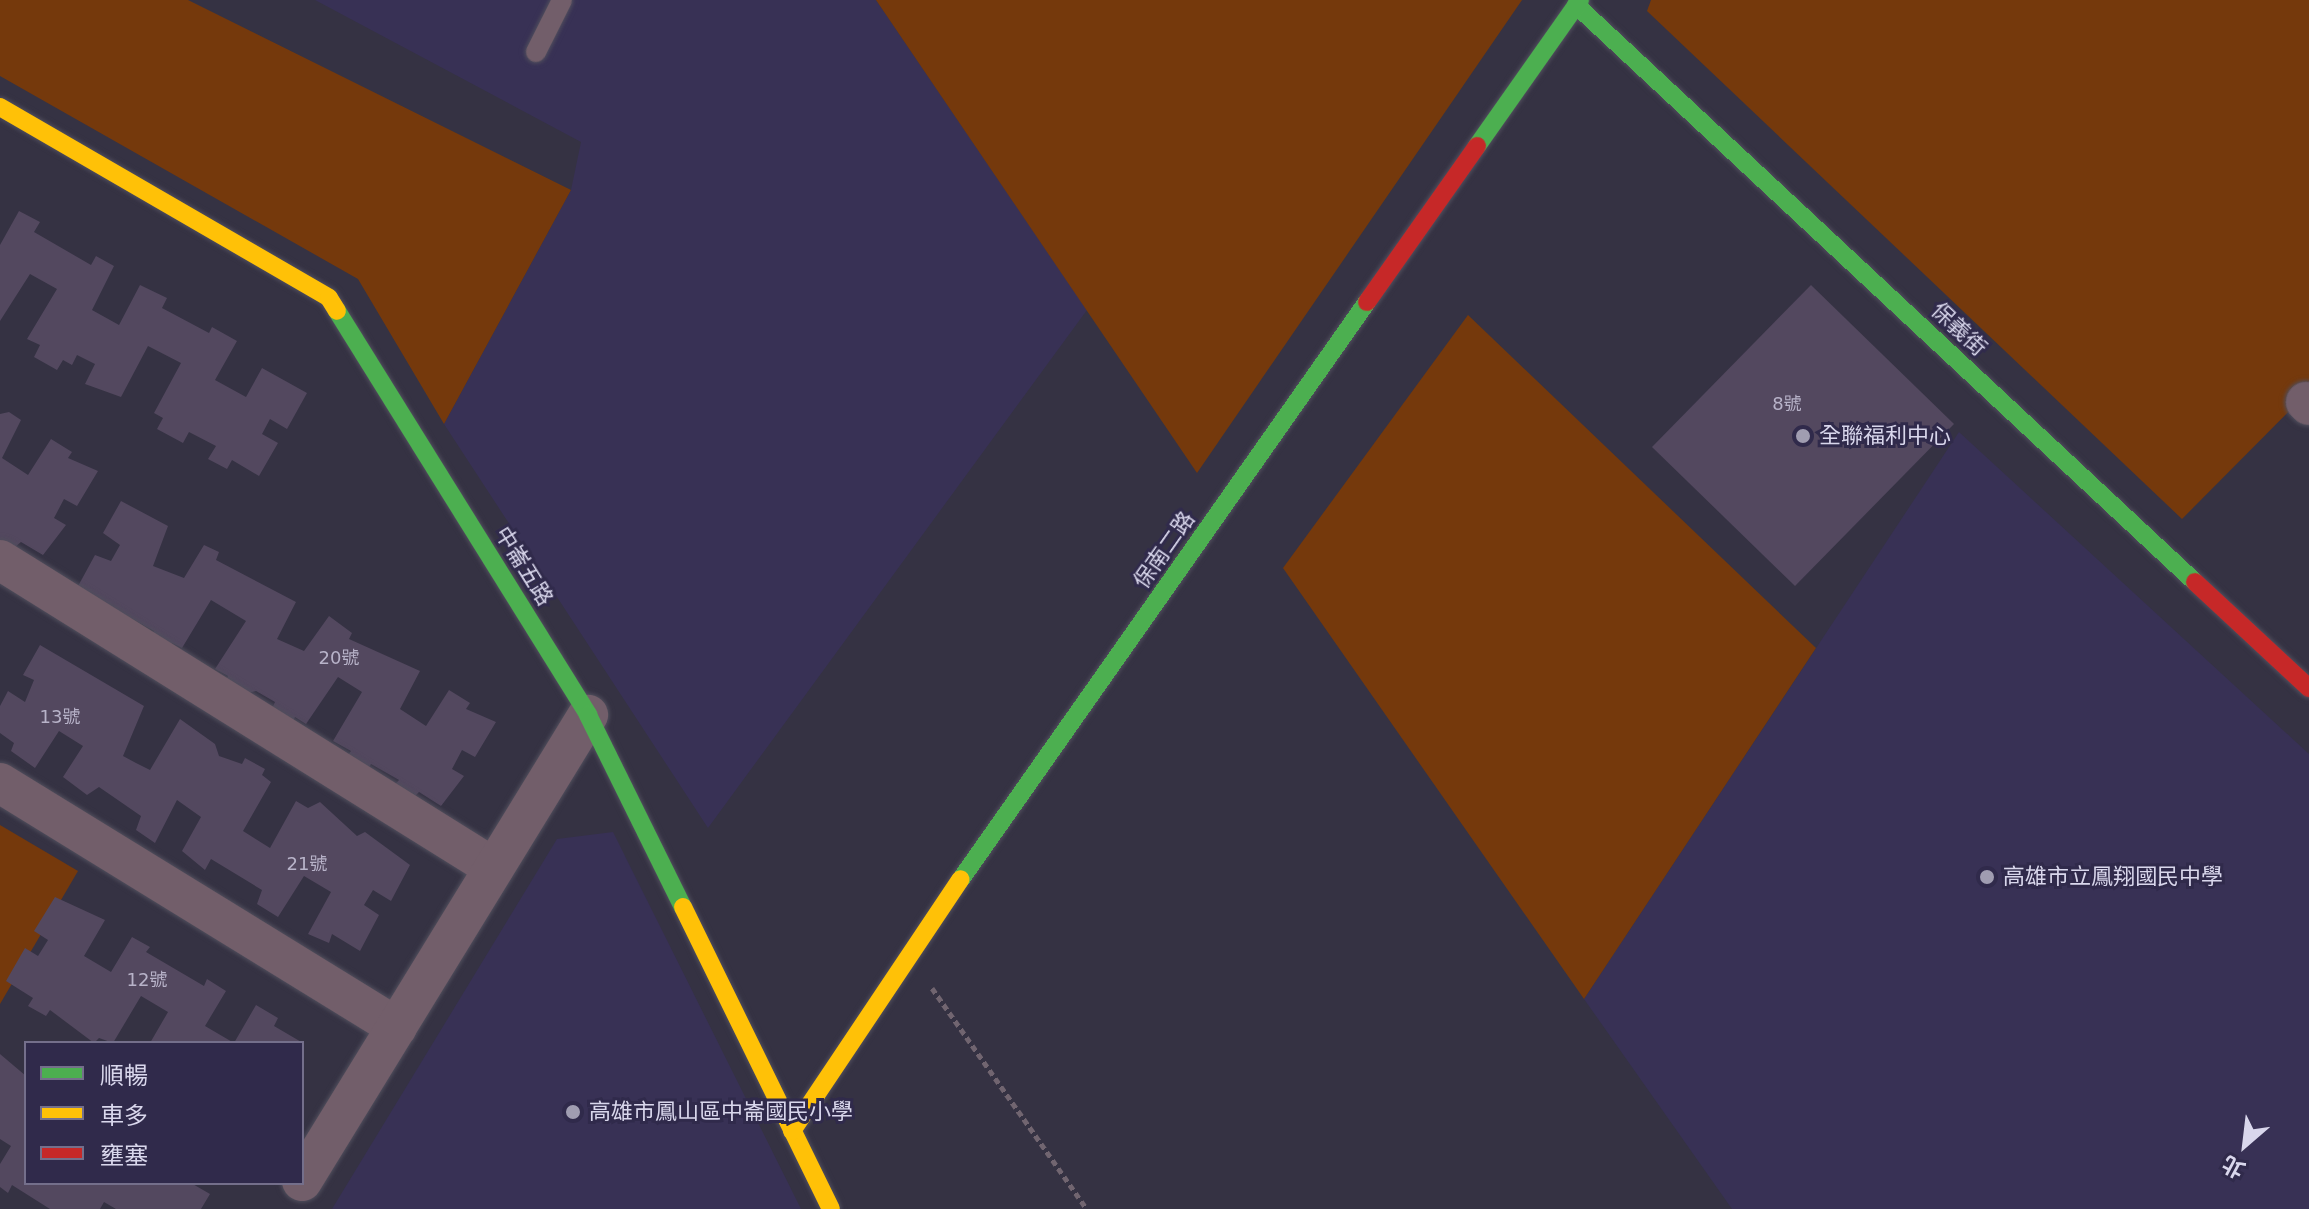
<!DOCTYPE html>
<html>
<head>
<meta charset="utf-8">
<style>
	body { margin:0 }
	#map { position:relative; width:2309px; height:1209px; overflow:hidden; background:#353243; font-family:"DejaVu Sans","Noto Sans TC",sans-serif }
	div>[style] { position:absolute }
	.built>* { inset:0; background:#383155 }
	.green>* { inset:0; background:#75390c }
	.building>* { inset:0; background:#53485f }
	.path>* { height:5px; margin-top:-2.5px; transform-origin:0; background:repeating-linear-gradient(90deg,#716570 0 6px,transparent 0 10px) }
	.roads { filter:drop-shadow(0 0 2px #504e5c) drop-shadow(0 0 2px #504e5c) }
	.lane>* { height:20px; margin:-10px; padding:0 10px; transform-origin:10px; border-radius:10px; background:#725e6a }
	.street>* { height:40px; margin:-20px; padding:0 20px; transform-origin:20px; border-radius:20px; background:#725e6a }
	.fast>* { height:18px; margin:-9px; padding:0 9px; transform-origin:9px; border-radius:9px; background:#4caf50 }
	.slow>* { height:18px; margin:-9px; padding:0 9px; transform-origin:9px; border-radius:9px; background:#ffc107 }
	.jam>* { height:18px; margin:-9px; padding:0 9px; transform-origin:9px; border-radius:9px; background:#c62828 }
	.dots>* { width:22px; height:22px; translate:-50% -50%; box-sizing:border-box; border:4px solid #302a4b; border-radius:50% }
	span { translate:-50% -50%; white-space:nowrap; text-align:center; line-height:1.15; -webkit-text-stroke:6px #302a4b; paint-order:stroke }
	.number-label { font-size:18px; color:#b8b3c9 }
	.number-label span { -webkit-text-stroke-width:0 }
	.street-label { font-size:22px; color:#d9d7ec }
	.poi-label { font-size:22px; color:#d9d7ec }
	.left { translate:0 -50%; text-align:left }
	.legend { position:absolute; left:24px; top:1041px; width:280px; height:144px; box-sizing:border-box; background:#302a4b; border:2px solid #746f8b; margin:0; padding:10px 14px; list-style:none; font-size:24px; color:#d9d7ec }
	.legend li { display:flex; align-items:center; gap:16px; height:40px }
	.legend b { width:40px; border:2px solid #746f8b }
	.north { position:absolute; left:2205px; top:1105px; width:80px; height:80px; -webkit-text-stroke:6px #302a4b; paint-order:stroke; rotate:208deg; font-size:22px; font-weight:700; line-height:32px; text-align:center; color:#d9d7ec }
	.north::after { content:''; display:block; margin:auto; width:28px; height:36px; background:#d9d7ec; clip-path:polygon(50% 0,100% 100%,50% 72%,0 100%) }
</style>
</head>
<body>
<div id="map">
	<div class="built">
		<i style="clip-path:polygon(315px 0,876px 0,1087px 310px,708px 828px,444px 424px,571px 190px,581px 142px)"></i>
		<i style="clip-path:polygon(1959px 432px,2309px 754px,2309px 1209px,1732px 1209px,1584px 999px)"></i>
		<i style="clip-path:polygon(613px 832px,801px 1209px,332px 1209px,557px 839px)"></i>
	</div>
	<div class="green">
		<i style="clip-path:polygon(0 0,188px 0,571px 190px,444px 424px,358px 279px,0 76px)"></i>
		<i style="clip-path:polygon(876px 0,1522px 0,1197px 473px)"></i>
		<i style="clip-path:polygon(1651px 0,2309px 0,2309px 391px,2182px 519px,1647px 11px)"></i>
		<i style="clip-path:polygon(1468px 315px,1816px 648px,1584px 999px,1283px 568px)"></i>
		<i style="clip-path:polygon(0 825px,78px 871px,0 1004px)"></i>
	</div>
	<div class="building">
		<i style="clip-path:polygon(19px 211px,40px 222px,34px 232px,91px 265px,96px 256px,114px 266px,92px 310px,119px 325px,140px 285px,167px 298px,162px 308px,209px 333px,212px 327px,237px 341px,215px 380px,246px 397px,262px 368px,307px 393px,287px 429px,270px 419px,262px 434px,278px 443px,259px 476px,232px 460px,227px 469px,208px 459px,216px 446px,189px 432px,183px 443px,157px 429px,163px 418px,154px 413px,181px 363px,148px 346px,121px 397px,85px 384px,95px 364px,77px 355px,72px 365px,63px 360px,57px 370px,34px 357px,40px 345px,27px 339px,57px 289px,30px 274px,0 321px,0 245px)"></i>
		<i style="clip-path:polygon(1811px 285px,1954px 424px,1795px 586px,1652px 447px)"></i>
		<i style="clip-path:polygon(9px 412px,21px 420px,2px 458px,28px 475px,51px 439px,72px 452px,68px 458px,98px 471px,77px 506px,64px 499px,54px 518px,66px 525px,43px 555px,21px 542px,15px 547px,0 540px,0 414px)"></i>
		<i style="clip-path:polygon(121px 501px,168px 526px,153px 566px,184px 578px,204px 545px,219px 552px,216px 560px,296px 602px,277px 639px,304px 651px,329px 616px,352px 633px,349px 639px,420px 671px,400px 709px,426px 726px,449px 690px,470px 703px,466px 709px,496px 722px,475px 757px,462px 750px,452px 769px,464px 776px,441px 806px,419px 792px,413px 798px,392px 788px,399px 780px,371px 764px,366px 772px,344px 760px,351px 751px,333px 741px,362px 692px,338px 677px,306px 724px,295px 717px,291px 725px,270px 713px,275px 702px,256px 691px,244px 694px,224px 685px,228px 676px,215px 669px,246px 621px,211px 600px,182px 648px,172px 643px,166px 652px,146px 643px,154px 631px,77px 588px,95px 555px,111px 561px,120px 545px,103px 533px)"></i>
		<i style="clip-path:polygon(40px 645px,144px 706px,123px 756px,136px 763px,150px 770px,180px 719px,215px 744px,219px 756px,242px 764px,245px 758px,265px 769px,262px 775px,271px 782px,243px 831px,270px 848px,296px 801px,308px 808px,320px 802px,357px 836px,365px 832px,410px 865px,391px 901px,373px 890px,364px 905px,379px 915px,360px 951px,332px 934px,329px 943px,308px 934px,331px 892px,304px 876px,278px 917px,257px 904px,262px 890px,211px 859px,205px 870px,182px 851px,201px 817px,177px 800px,155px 843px,136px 830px,141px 816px,99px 787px,87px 795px,63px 777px,83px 746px,59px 731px,35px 768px,11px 751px,14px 743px,0 733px,0 706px,8px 691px,25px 702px,34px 680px,23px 675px)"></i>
		<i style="clip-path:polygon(55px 897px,105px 920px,84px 956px,111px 972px,132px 937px,150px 947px,146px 952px,204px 986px,207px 979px,226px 991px,205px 1026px,234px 1043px,256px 1005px,278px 1018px,274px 1026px,303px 1043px,150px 1043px,168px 1012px,141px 996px,113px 1043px,99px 1038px,94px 1043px,50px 1010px,46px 1016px,28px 1006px,33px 998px,6px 981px,25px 948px,38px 956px,48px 940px,34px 931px)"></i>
		<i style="clip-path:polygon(0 1054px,26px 1076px,26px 1183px,191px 1183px,210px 1194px,201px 1209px,116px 1209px,104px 1202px,100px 1209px,50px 1209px,12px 1185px,8px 1193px,0 1187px,0 1164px,11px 1146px,0 1139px)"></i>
	</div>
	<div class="path">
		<i style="left:932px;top:988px;width:270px;rotate:55deg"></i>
	</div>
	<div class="roads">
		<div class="lane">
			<i style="left:536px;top:52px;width:58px;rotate:-63.4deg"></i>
		</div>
		<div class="street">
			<i style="left:2306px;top:402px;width:4px;rotate:45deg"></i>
			<i style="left:0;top:560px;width:582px;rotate:31.94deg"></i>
			<i style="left:0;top:783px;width:466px;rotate:31.6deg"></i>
			<i style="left:302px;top:1181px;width:547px;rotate:-58.46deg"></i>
		</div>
		<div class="fast">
			<i style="left:1576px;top:5px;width:846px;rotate:42.99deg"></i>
			<i style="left:1477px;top:146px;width:179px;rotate:-54.8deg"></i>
			<i style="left:337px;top:311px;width:476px;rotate:58.1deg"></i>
			<i style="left:588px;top:715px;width:214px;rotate:63.7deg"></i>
			<i style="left:961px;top:879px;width:706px;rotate:-54.87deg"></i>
		</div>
		<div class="slow">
			<i style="left:0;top:107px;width:380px;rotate:30.1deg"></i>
			<i style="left:329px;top:298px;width:15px;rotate:58deg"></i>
			<i style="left:683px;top:907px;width:336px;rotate:63.9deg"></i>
			<i style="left:792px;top:1131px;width:303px;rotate:-56.2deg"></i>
		</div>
		<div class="jam">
			<i style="left:1367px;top:302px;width:191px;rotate:-54.8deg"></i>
			<i style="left:2195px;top:582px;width:156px;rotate:42.9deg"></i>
		</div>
	</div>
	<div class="dots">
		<i style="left:1803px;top:436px;background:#a09db1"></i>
		<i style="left:1987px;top:877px;background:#a09db1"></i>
		<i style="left:573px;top:1112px;background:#a09db1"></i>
	</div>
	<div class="number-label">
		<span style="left:1787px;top:404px">8號</span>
		<span style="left:339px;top:658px">20號</span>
		<span style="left:60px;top:717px">13號</span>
		<span style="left:307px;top:864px">21號</span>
		<span style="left:147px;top:980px">12號</span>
	</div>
	<div class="street-label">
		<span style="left:1959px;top:329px;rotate:43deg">保義街</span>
		<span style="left:1164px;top:550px;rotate:-55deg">保南二路</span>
		<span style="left:524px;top:566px;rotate:58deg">中崙五路</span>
	</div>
	<div class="poi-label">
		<span class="left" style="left:1819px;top:436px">全聯福利中心</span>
		<span class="left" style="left:2003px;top:877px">高雄市立鳳翔國民中學</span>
		<span class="left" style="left:589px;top:1112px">高雄市鳳山區中崙國民小學</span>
	</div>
	<ul class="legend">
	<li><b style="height:10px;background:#4caf50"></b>順暢</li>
	<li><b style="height:10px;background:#ffc107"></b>車多</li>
	<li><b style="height:10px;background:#c62828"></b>壅塞</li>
	</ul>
	<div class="north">北</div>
</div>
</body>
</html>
